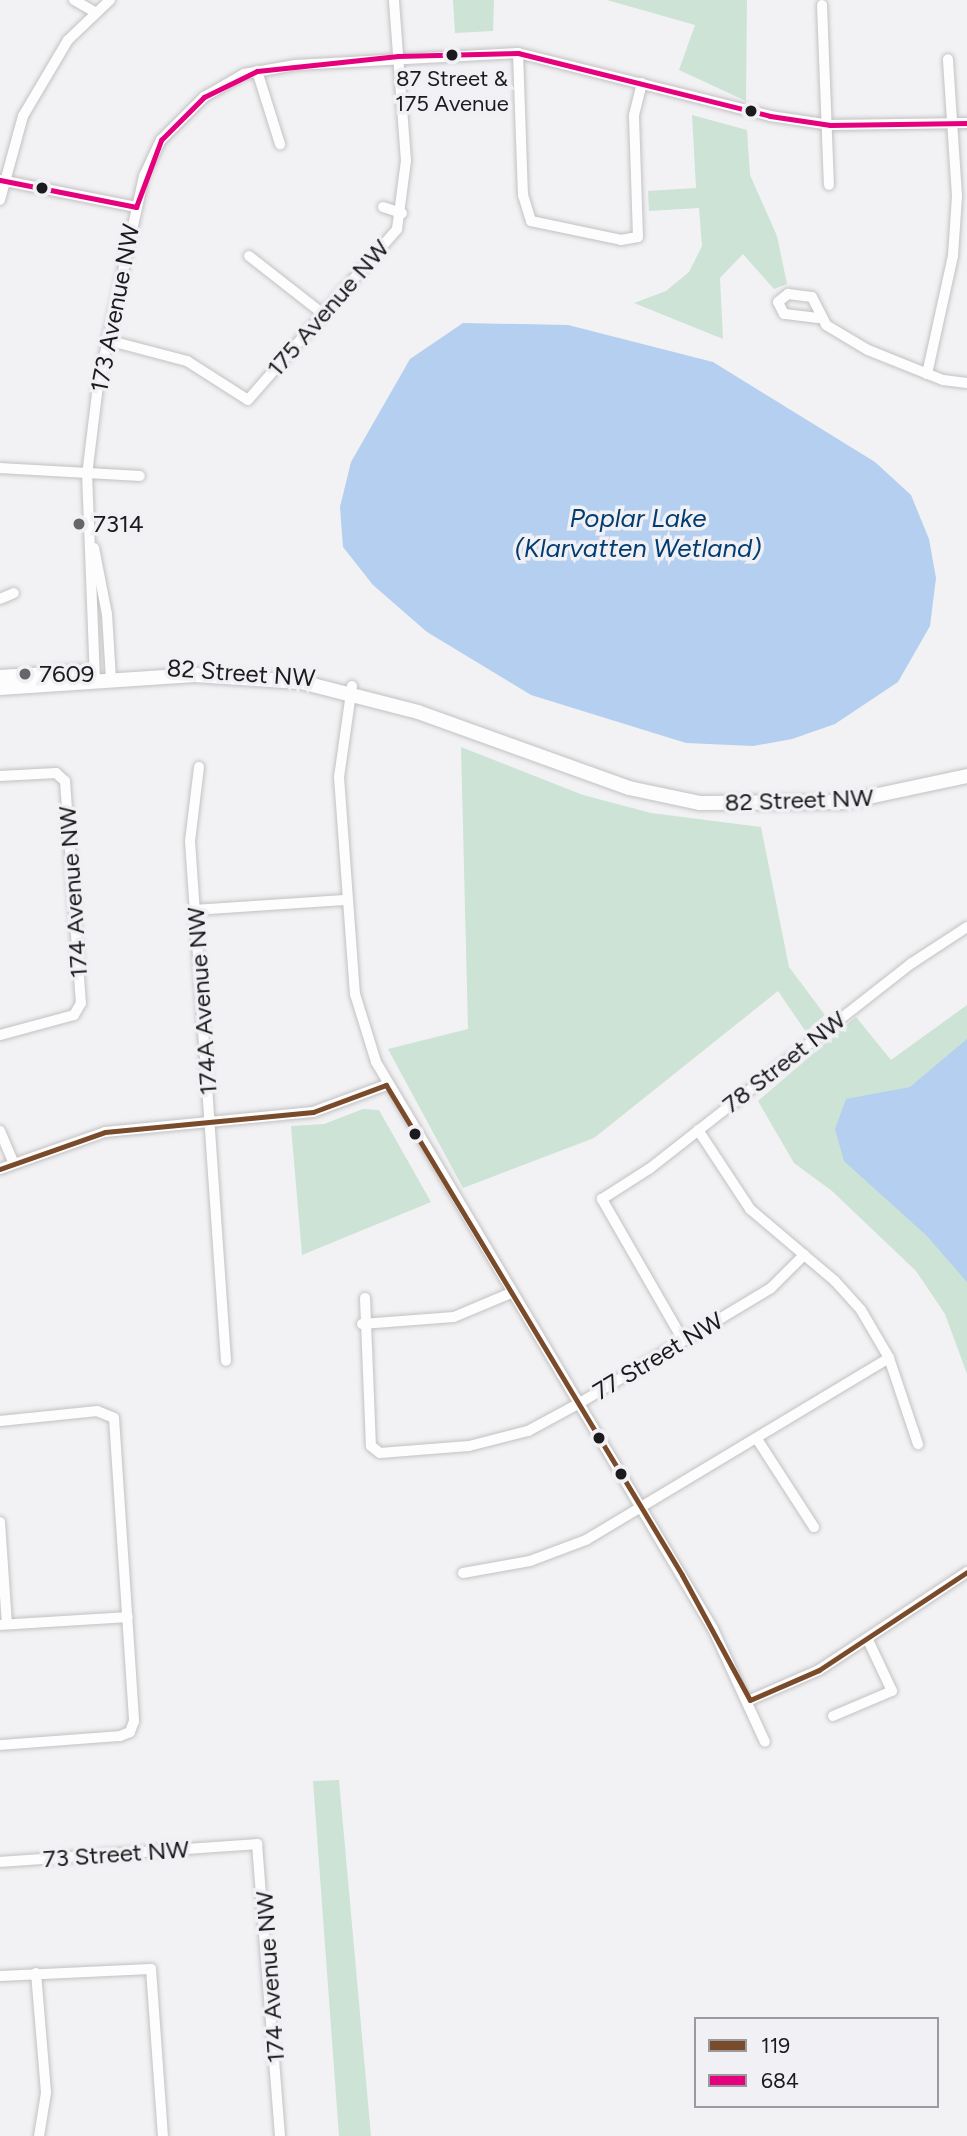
<!DOCTYPE html>
<html>
<head>
<meta charset="utf-8">
<style>
	body { margin:0 }
	#map { position:relative; width:967px; height:2136px; overflow:hidden; background:#f2f2f4; font-family:Figtree,sans-serif }
	div>[style] { position:absolute }
	.green>* { inset:0; background:#cce3d6 }
	.water>* { inset:0; background:#b4cfef }
	.roads { filter:drop-shadow(0 0 2px #c2c2c4) drop-shadow(0 0 2px #c2c2c4) }
	.minor>* { height:10px; margin:-5px; padding:0 5px; transform-origin:5px; border-radius:5px; background:#fdfdfd }
	.major>* { height:14px; margin:-7px; padding:0 7px; transform-origin:7px; border-radius:7px; background:#fdfdfd }
	.bus-1>* { height:5px; margin:-2.5px; padding:0 2.5px; transform-origin:2.5px; border-radius:2.5px; background:#7a4b2a }
	.bus-2>* { height:5px; margin:-2.5px; padding:0 2.5px; transform-origin:2.5px; border-radius:2.5px; background:#e5007d }
	.dots>* { width:19px; height:19px; translate:-50% -50%; box-sizing:border-box; border:4px solid #f1f1f5; border-radius:50% }
	span { translate:-50% -50%; white-space:nowrap; text-align:center; line-height:1.15; -webkit-text-stroke:7px #f1f1f5; paint-order:stroke }
	.bus-label { font-size:22px; color:#1b1b1d }
	.street-label { font-size:24px; color:#1b1b1d }
	.poi-label { font-size:24px; color:#1b1b1d }
	.left { translate:0 -50%; text-align:left }
	.water-label { font-size:26px; color:#023c71; font-style:italic }
	.legend { position:absolute; left:694px; top:2017px; width:245px; height:91px; box-sizing:border-box; background:#f1f1f5; border:2px solid #9b9b9f; margin:0; padding:9px 12px; list-style:none; font-size:21px; color:#1b1b1d }
	.legend li { display:flex; align-items:center; gap:14px; height:35px }
	.legend b { width:35px; border:2px solid #9b9b9f }
</style>
</head>
<body>
<div id="map">
	<div class="green">
		<i style="clip-path:polygon(453px 0,494px 0,493px 31px,455px 33px)"></i>
		<i style="clip-path:polygon(607px 0,747px 0,746px 101px,679px 70px,695px 25px)"></i>
		<i style="clip-path:polygon(692px 115px,747px 130px,750px 175px,777px 236px,787px 284px,774px 289px,743px 254px,720px 278px,723px 339px,634px 303px,666px 291px,689px 272px,702px 246px,699px 208px,649px 211px,648px 191px,696px 188px)"></i>
		<i style="clip-path:polygon(461px 747px,583px 795px,651px 813px,761px 827px,789px 967px,825px 1015px,806px 1032px,778px 991px,594px 1138px,463px 1188px,388px 1049px,468px 1029px)"></i>
		<i style="clip-path:polygon(967px 1005px,967px 1374px,945px 1314px,916px 1271px,832px 1191px,794px 1163px,758px 1101px,856px 1017px,891px 1060px)"></i>
		<i style="clip-path:polygon(363px 1109px,379px 1110px,431px 1202px,302px 1255px,291px 1126px,324px 1124px)"></i>
		<i style="clip-path:polygon(339px 1780px,371px 2136px,339px 2136px,313px 1781px)"></i>
	</div>
	<div class="water">
		<i style="clip-path:polygon(463px 323px,568px 325px,713px 362px,875px 462px,911px 495px,929px 539px,936px 578px,930px 626px,898px 682px,835px 724px,792px 739px,753px 746px,686px 743px,531px 695px,427px 632px,373px 585px,343px 547px,340px 507px,351px 462px,410px 359px)"></i>
		<i style="clip-path:polygon(967px 1039px,967px 1282px,927px 1236px,844px 1161px,835px 1129px,846px 1099px,910px 1087px)"></i>
	</div>
	<div class="roads">
		<div class="minor">
			<i style="left:74px;top:0;width:24px;rotate:30deg"></i>
			<i style="left:822px;top:5px;width:180px;rotate:87.8deg"></i>
			<i style="left:518px;top:53px;width:142px;rotate:88deg"></i>
			<i style="left:523px;top:195px;width:27px;rotate:73deg"></i>
			<i style="left:531px;top:221px;width:92px;rotate:11.9deg"></i>
			<i style="left:621px;top:240px;width:17px;rotate:-10deg"></i>
			<i style="left:638px;top:237px;width:122px;rotate:-91.9deg"></i>
			<i style="left:634px;top:115px;width:33px;rotate:-76deg"></i>
			<i style="left:257px;top:71px;width:77px;rotate:72.5deg"></i>
			<i style="left:0;top:180px;width:139px;rotate:11.2deg"></i>
			<i style="left:0;top:200px;width:87px;rotate:-74.7deg"></i>
			<i style="left:23px;top:116px;width:88px;rotate:-59.4deg"></i>
			<i style="left:68px;top:40px;width:58px;rotate:-43.6deg"></i>
			<i style="left:383px;top:207px;width:20px;rotate:18deg"></i>
			<i style="left:249px;top:256px;width:93px;rotate:38deg"></i>
			<i style="left:818px;top:318px;width:34px;rotate:-173deg"></i>
			<i style="left:784px;top:314px;width:13px;rotate:-117deg"></i>
			<i style="left:778px;top:302px;width:13px;rotate:-39deg"></i>
			<i style="left:788px;top:294px;width:24px;rotate:7deg"></i>
			<i style="left:812px;top:297px;width:31px;rotate:63deg"></i>
			<i style="left:826px;top:325px;width:49px;rotate:30.8deg"></i>
			<i style="left:868px;top:350px;width:81px;rotate:21.8deg"></i>
			<i style="left:943px;top:380px;width:24px;rotate:7deg"></i>
			<i style="left:107px;top:340px;width:83px;rotate:14.7deg"></i>
			<i style="left:187px;top:361px;width:72px;rotate:32.6deg"></i>
			<i style="left:248px;top:400px;width:227px;rotate:-48.9deg"></i>
			<i style="left:397px;top:229px;width:69px;rotate:-82.5deg"></i>
			<i style="left:406px;top:161px;width:161px;rotate:-94.3deg"></i>
			<i style="left:927px;top:374px;width:121px;rotate:-77.6deg"></i>
			<i style="left:953px;top:256px;width:60px;rotate:-86.2deg"></i>
			<i style="left:957px;top:196px;width:137px;rotate:-93.8deg"></i>
			<i style="left:0;top:468px;width:140px;rotate:3.3deg"></i>
			<i style="left:94px;top:548px;width:67px;rotate:78.9deg"></i>
			<i style="left:107px;top:614px;width:66px;rotate:86.5deg"></i>
			<i style="left:0;top:599px;width:15px;rotate:-23deg"></i>
			<i style="left:95px;top:681px;width:206px;rotate:-92.2deg"></i>
			<i style="left:87px;top:475px;width:91px;rotate:-83deg"></i>
			<i style="left:98px;top:385px;width:214px;rotate:-77.6deg"></i>
			<i style="left:144px;top:176px;width:40px;rotate:-65deg"></i>
			<i style="left:161px;top:140px;width:61px;rotate:-45deg"></i>
			<i style="left:204px;top:97px;width:46px;rotate:-29.9deg"></i>
			<i style="left:244px;top:74px;width:52px;rotate:-10deg"></i>
			<i style="left:295px;top:65px;width:223px;rotate:-3.1deg"></i>
			<i style="left:518px;top:53px;width:260px;rotate:14deg"></i>
			<i style="left:770px;top:116px;width:61px;rotate:8.5deg"></i>
			<i style="left:830px;top:125px;width:137px;rotate:-0.8deg"></i>
			<i style="left:352px;top:686px;width:92px;rotate:98.1deg"></i>
			<i style="left:339px;top:777px;width:218px;rotate:85.8deg"></i>
			<i style="left:355px;top:994px;width:71px;rotate:72.8deg"></i>
			<i style="left:376px;top:1062px;width:660px;rotate:59.27deg"></i>
			<i style="left:713px;top:1629px;width:124px;rotate:65.3deg"></i>
			<i style="left:199px;top:767px;width:75px;rotate:96.9deg"></i>
			<i style="left:190px;top:841px;width:521px;rotate:86.04deg"></i>
			<i style="left:0;top:776px;width:56px;rotate:-3.1deg"></i>
			<i style="left:56px;top:773px;width:12px;rotate:42deg"></i>
			<i style="left:65px;top:781px;width:223px;rotate:85.9deg"></i>
			<i style="left:81px;top:1003px;width:14px;rotate:120deg"></i>
			<i style="left:74px;top:1015px;width:77px;rotate:164.9deg"></i>
			<i style="left:195px;top:910px;width:152px;rotate:-3.8deg"></i>
			<i style="left:698px;top:1130px;width:95px;rotate:56.6deg"></i>
			<i style="left:750px;top:1209px;width:111px;rotate:40.3deg"></i>
			<i style="left:835px;top:1281px;width:39px;rotate:48deg"></i>
			<i style="left:861px;top:1310px;width:56px;rotate:59.7deg"></i>
			<i style="left:889px;top:1358px;width:91px;rotate:71.4deg"></i>
			<i style="left:0;top:1131px;width:33px;rotate:67deg"></i>
			<i style="left:0;top:1169px;width:111px;rotate:-19.4deg"></i>
			<i style="left:105px;top:1132px;width:209px;rotate:-5.5deg"></i>
			<i style="left:313px;top:1112px;width:78px;rotate:-20.3deg"></i>
			<i style="left:365px;top:1298px;width:148px;rotate:87.7deg"></i>
			<i style="left:371px;top:1446px;width:11px;rotate:38deg"></i>
			<i style="left:380px;top:1453px;width:89px;rotate:-4.5deg"></i>
			<i style="left:469px;top:1446px;width:61px;rotate:-14.3deg"></i>
			<i style="left:528px;top:1431px;width:57px;rotate:-28.4deg"></i>
			<i style="left:578px;top:1404px;width:225px;rotate:-31deg"></i>
			<i style="left:771px;top:1288px;width:47px;rotate:-45deg"></i>
			<i style="left:362px;top:1324px;width:92px;rotate:-4.4deg"></i>
			<i style="left:454px;top:1317px;width:62px;rotate:-22.8deg"></i>
			<i style="left:683px;top:1340px;width:163px;rotate:-119.9deg"></i>
			<i style="left:602px;top:1199px;width:56px;rotate:-32.6deg"></i>
			<i style="left:649px;top:1169px;width:334px;rotate:-38.1deg"></i>
			<i style="left:912px;top:963px;width:66px;rotate:-33.2deg"></i>
			<i style="left:0;top:1421px;width:98px;rotate:-5.9deg"></i>
			<i style="left:97px;top:1411px;width:18px;rotate:22deg"></i>
			<i style="left:114px;top:1418px;width:304px;rotate:86.2deg"></i>
			<i style="left:134px;top:1721px;width:12px;rotate:110deg"></i>
			<i style="left:130px;top:1732px;width:11px;rotate:158deg"></i>
			<i style="left:120px;top:1736px;width:120px;rotate:175.7deg"></i>
			<i style="left:757px;top:1439px;width:105px;rotate:57.1deg"></i>
			<i style="left:0;top:1522px;width:102px;rotate:86.1deg"></i>
			<i style="left:463px;top:1573px;width:68px;rotate:-10.2deg"></i>
			<i style="left:530px;top:1561px;width:60px;rotate:-20.6deg"></i>
			<i style="left:586px;top:1540px;width:353px;rotate:-31deg"></i>
			<i style="left:0;top:1625px;width:128px;rotate:-3.6deg"></i>
			<i style="left:750px;top:1700px;width:75px;rotate:-23.5deg"></i>
			<i style="left:819px;top:1670px;width:178px;rotate:-33.5deg"></i>
			<i style="left:833px;top:1716px;width:64px;rotate:-23deg"></i>
			<i style="left:892px;top:1691px;width:56px;rotate:-115.2deg"></i>
			<i style="left:0;top:1862px;width:258px;rotate:-4deg"></i>
			<i style="left:257px;top:1844px;width:293px;rotate:85.5deg"></i>
			<i style="left:36px;top:1973px;width:120px;rotate:85.2deg"></i>
			<i style="left:46px;top:2093px;width:44px;rotate:99.2deg"></i>
			<i style="left:0;top:1976px;width:151px;rotate:-2.7deg"></i>
			<i style="left:151px;top:1969px;width:167px;rotate:85.9deg"></i>
		</div>
		<div class="major">
			<i style="left:0;top:677px;width:83px;rotate:-3.4deg"></i>
			<i style="left:0;top:688px;width:195px;rotate:-3.8deg"></i>
			<i style="left:195px;top:675px;width:106px;rotate:3.8deg"></i>
			<i style="left:301px;top:682px;width:121px;rotate:14.4deg"></i>
			<i style="left:418px;top:712px;width:224px;rotate:19.8deg"></i>
			<i style="left:629px;top:788px;width:73px;rotate:11.9deg"></i>
			<i style="left:700px;top:803px;width:145px;rotate:-0.4deg"></i>
			<i style="left:845px;top:802px;width:125px;rotate:-12deg"></i>
		</div>
	</div>
	<div class="bus-1">
		<i style="left:386px;top:1085px;width:572px;rotate:58.86deg"></i>
		<i style="left:682px;top:1575px;width:142px;rotate:61.5deg"></i>
		<i style="left:0;top:1169px;width:111px;rotate:-19.4deg"></i>
		<i style="left:105px;top:1132px;width:209px;rotate:-5.5deg"></i>
		<i style="left:313px;top:1112px;width:78px;rotate:-20.3deg"></i>
		<i style="left:750px;top:1700px;width:75px;rotate:-23.5deg"></i>
		<i style="left:819px;top:1670px;width:178px;rotate:-33.5deg"></i>
	</div>
	<div class="bus-2">
		<i style="left:0;top:180px;width:139px;rotate:11.2deg"></i>
		<i style="left:136px;top:207px;width:72px;rotate:-69.5deg"></i>
		<i style="left:161px;top:140px;width:61px;rotate:-45deg"></i>
		<i style="left:204px;top:97px;width:59px;rotate:-26.1deg"></i>
		<i style="left:257px;top:71px;width:142px;rotate:-6.1deg"></i>
		<i style="left:398px;top:56px;width:120px;rotate:-1.4deg"></i>
		<i style="left:518px;top:53px;width:260px;rotate:14deg"></i>
		<i style="left:770px;top:116px;width:61px;rotate:8.5deg"></i>
		<i style="left:830px;top:125px;width:137px;rotate:-0.8deg"></i>
	</div>
	<div class="dots">
		<i style="left:452px;top:55px;background:#1b1b1d"></i>
		<i style="left:751px;top:111px;background:#1b1b1d"></i>
		<i style="left:42px;top:188px;background:#1b1b1d"></i>
		<i style="left:79px;top:524px;background:#666668"></i>
		<i style="left:25px;top:674px;background:#666668"></i>
		<i style="left:415px;top:1134px;background:#1b1b1d"></i>
		<i style="left:599px;top:1438px;background:#1b1b1d"></i>
		<i style="left:621px;top:1474px;background:#1b1b1d"></i>
	</div>
	<div class="bus-label">
		<span style="left:452px;top:91px">87 Street &amp;<br>175 Avenue</span>
	</div>
	<div class="street-label">
		<span style="left:115px;top:308px;rotate:-79deg">173 Avenue NW</span>
		<span style="left:328px;top:308px;rotate:-49deg">175 Avenue NW</span>
		<span style="left:241px;top:673px;rotate:4deg">82 Street NW</span>
		<span style="left:799px;top:800px;rotate:-2deg">82 Street NW</span>
		<span style="left:73px;top:892px;rotate:-94deg">174 Avenue NW</span>
		<span style="left:202px;top:1001px;rotate:-94deg">174A Avenue NW</span>
		<span style="left:784px;top:1062px;rotate:-38deg">78 Street NW</span>
		<span style="left:658px;top:1356px;rotate:-31deg">77 Street NW</span>
		<span style="left:116px;top:1854px;rotate:-4deg">73 Street NW</span>
		<span style="left:270px;top:1977px;rotate:-94deg">174 Avenue NW</span>
	</div>
	<div class="poi-label">
		<span class="left" style="left:93px;top:524px">7314</span>
		<span class="left" style="left:39px;top:674px">7609</span>
	</div>
	<div class="water-label">
		<span style="left:638px;top:534px">Poplar Lake<br>(Klarvatten Wetland)</span>
	</div>
	<ul class="legend">
	<li><b style="height:9px;background:#7a4b2a"></b>119</li>
	<li><b style="height:9px;background:#e5007d"></b>684</li>
	</ul>
</div>
</body>
</html>
